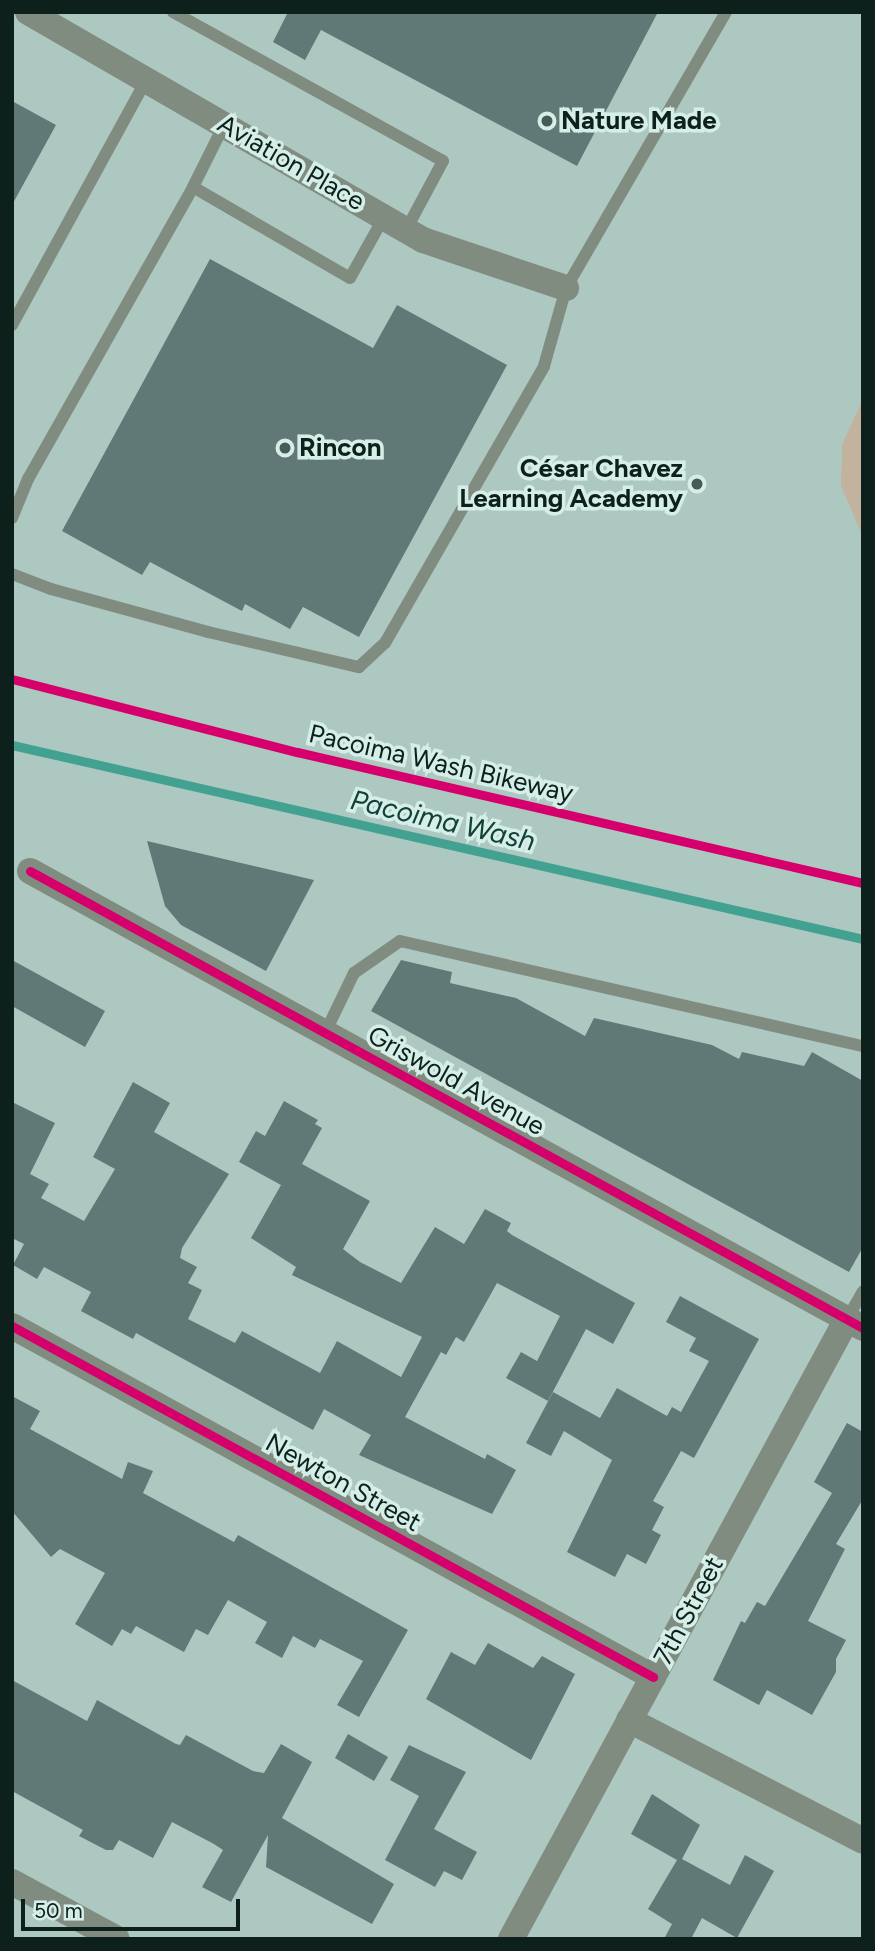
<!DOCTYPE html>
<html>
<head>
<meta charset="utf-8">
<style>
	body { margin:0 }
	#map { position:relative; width:875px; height:1951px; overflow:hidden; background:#adc8c1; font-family:Figtree,sans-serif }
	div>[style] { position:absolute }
	.green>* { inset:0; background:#c1b39d }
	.stream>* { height:9px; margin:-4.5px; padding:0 4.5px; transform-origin:4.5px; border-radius:4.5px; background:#43a191 }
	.building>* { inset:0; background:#607976 }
	.lane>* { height:12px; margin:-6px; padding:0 6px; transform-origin:6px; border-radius:6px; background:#818c80 }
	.street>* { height:26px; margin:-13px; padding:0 13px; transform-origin:13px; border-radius:13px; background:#818c80 }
	.cycleway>* { height:9px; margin:-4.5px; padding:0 4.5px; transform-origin:4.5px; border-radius:4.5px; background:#d6006c }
	.dots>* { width:19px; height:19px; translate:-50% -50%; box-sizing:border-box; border:4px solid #d6eee8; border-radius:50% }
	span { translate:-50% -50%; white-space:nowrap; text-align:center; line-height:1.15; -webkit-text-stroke:7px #d6eee8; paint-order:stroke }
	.poi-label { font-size:26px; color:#0d201c; font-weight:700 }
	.left { translate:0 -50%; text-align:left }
	.right { translate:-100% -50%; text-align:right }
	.street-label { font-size:26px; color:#0d201c }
	.water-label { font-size:28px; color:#114138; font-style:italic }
	.frame { position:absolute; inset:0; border:14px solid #0d201c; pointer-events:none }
	.scale { position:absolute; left:21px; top:1899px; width:219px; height:32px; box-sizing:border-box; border:4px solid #0d201c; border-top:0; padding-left:9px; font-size:21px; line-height:24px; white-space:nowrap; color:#0d201c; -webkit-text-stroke:5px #d6eee8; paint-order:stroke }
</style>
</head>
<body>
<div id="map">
	<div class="green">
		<i style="clip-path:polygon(863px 399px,863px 537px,841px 486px,842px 445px)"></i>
	</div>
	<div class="stream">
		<i style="left:12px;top:745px;width:873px;rotate:12.84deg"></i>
	</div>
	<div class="building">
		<i style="clip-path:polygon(288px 12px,658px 12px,577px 166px,321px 30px,305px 60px,273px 42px)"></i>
		<i style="clip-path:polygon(12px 101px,56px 125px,12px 205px)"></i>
		<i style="clip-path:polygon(210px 259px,373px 348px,397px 305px,507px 365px,359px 637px,303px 607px,290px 629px,245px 604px,242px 611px,150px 562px,142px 575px,62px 531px)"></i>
		<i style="clip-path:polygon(147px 841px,314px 880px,266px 971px,181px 925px,165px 906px)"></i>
		<i style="clip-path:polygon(12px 960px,105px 1011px,85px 1047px,12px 1006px)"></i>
		<i style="clip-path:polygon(401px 960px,452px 972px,450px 983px,516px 998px,585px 1036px,594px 1018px,712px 1045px,739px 1059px,742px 1052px,804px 1066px,812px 1052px,863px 1081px,863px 1247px,849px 1272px,371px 1011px)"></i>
		<i style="clip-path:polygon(133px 1082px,170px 1103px,154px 1132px,229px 1174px,182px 1248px,180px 1258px,197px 1267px,188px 1283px,202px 1290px,188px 1319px,235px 1343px,242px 1331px,320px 1373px,337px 1341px,401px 1377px,422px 1337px,292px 1275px,296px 1267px,251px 1238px,281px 1185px,239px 1162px,256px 1131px,265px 1136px,284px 1101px,318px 1120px,315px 1124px,322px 1128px,302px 1164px,370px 1201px,343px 1249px,360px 1262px,401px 1283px,435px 1227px,464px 1244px,485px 1209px,511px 1223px,507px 1231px,512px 1235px,635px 1303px,613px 1344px,586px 1329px,548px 1401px,506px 1378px,521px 1352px,537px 1361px,560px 1316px,497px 1283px,464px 1342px,456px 1337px,446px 1355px,441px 1352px,405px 1417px,485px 1459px,487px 1454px,516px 1470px,492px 1514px,359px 1455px,371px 1435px,324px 1409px,313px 1430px,136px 1333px,133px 1339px,81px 1311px,91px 1292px,44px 1267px,37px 1279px,13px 1265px,24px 1244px,12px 1238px,12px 1102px,55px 1123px,30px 1174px,49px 1184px,41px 1198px,84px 1221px,115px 1169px,93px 1157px)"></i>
		<i style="clip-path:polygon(680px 1296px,759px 1339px,694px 1458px,681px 1451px,653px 1501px,664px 1507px,652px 1530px,661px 1535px,646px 1564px,627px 1554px,615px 1577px,567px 1552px,612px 1460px,564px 1431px,551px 1456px,526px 1443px,553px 1392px,600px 1418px,617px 1388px,667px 1416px,672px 1407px,681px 1412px,709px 1361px,689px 1351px,696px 1338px,666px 1322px)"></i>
		<i style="clip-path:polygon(12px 1396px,40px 1411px,30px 1429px,122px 1479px,128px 1462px,153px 1471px,143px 1493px,234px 1542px,238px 1535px,408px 1630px,359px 1717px,337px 1705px,363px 1661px,320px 1639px,315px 1648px,293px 1636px,282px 1658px,255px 1643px,267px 1622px,228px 1600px,208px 1635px,196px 1629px,184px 1652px,136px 1626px,131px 1634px,122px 1629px,112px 1646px,75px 1624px,105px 1573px,60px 1549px,51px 1557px,12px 1511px)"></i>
		<i style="clip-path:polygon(847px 1423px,863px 1432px,863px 1499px,836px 1544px,845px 1549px,808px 1621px,846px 1640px,836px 1659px,836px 1672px,812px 1715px,767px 1690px,759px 1705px,713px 1680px,741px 1621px,745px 1623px,757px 1602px,765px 1606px,832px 1493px,814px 1482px)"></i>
		<i style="clip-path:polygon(488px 1643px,533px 1668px,542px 1656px,575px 1674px,531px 1760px,426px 1699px,451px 1652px,475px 1665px)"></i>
		<i style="clip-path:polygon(12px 1680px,87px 1721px,97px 1700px,176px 1744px,180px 1745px,186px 1735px,253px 1771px,264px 1773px,281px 1744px,312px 1762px,282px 1818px,394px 1884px,372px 1924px,266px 1867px,268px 1835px,231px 1902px,202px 1887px,223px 1850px,214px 1844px,172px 1822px,153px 1858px,119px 1840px,113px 1850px,106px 1850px,79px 1836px,83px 1830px,12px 1791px)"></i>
		<i style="clip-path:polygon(348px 1734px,388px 1757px,374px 1781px,335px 1758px)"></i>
		<i style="clip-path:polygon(409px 1745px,466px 1772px,434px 1829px,477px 1852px,462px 1880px,444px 1871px,435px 1887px,385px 1860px,419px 1796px,390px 1780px)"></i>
		<i style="clip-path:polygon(652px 1794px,700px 1825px,682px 1859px,730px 1885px,745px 1855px,774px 1871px,737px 1938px,702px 1918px,691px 1939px,664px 1939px,672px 1924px,648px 1909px,677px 1860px,631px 1834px)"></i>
	</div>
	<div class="lane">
		<i style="left:173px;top:12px;width:308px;rotate:28.9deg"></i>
		<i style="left:443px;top:161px;width:78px;rotate:118.2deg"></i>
		<i style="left:224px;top:125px;width:69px;rotate:116.6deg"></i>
		<i style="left:193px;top:187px;width:181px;rotate:30.1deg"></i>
		<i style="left:350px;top:278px;width:70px;rotate:-60.9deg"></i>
		<i style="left:12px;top:325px;width:279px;rotate:-61.3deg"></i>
		<i style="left:12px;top:518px;width:42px;rotate:-67.7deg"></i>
		<i style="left:28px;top:479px;width:335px;rotate:-60.5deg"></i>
		<i style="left:12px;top:574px;width:42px;rotate:21deg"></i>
		<i style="left:51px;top:589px;width:163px;rotate:15.3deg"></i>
		<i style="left:208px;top:632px;width:155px;rotate:13.1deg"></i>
		<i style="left:359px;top:667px;width:35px;rotate:-43deg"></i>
		<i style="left:385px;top:643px;width:319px;rotate:-60.1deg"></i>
		<i style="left:544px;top:366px;width:81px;rotate:-74.2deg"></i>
		<i style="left:566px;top:288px;width:319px;rotate:-59.9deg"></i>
		<i style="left:325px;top:1033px;width:67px;rotate:-64.2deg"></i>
		<i style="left:354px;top:973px;width:56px;rotate:-34.8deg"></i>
		<i style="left:400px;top:941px;width:475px;rotate:12.8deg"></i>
		<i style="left:847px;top:1319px;width:32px;rotate:-60deg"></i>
	</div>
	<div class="street">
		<i style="left:28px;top:12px;width:456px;rotate:30deg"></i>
		<i style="left:423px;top:240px;width:151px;rotate:18.6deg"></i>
		<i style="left:30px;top:871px;width:950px;rotate:28.75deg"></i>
		<i style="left:12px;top:1326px;width:731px;rotate:28.7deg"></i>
		<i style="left:629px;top:1720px;width:263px;rotate:27.3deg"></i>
		<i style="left:12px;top:1882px;width:119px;rotate:28.5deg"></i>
		<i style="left:511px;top:1939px;width:705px;rotate:-61.55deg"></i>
	</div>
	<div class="cycleway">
		<i style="left:12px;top:679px;width:294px;rotate:14.4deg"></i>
		<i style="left:297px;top:752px;width:581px;rotate:13.03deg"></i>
		<i style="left:30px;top:871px;width:950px;rotate:28.75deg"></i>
		<i style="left:12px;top:1326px;width:731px;rotate:28.7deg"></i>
	</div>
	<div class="dots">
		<i style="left:547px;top:121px;background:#455b56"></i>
		<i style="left:285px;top:448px;background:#455b56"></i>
		<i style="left:697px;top:484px;background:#455b56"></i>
	</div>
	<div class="poi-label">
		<span class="left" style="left:561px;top:121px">Nature Made</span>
		<span class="left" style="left:299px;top:448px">Rincon</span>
		<span class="right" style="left:683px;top:484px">César Chavez<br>Learning Academy</span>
	</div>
	<div class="street-label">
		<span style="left:291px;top:163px;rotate:30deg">Aviation Place</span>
		<span style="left:441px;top:764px;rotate:13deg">Pacoima Wash Bikeway</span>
		<span style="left:456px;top:1081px;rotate:29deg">Griswold Avenue</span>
		<span style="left:343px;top:1483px;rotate:29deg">Newton Street</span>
		<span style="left:689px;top:1611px;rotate:-62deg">7th Street</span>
	</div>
	<div class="water-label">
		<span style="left:443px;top:820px;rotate:13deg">Pacoima Wash</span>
	</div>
	<div class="frame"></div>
	<div class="scale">50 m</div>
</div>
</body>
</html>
